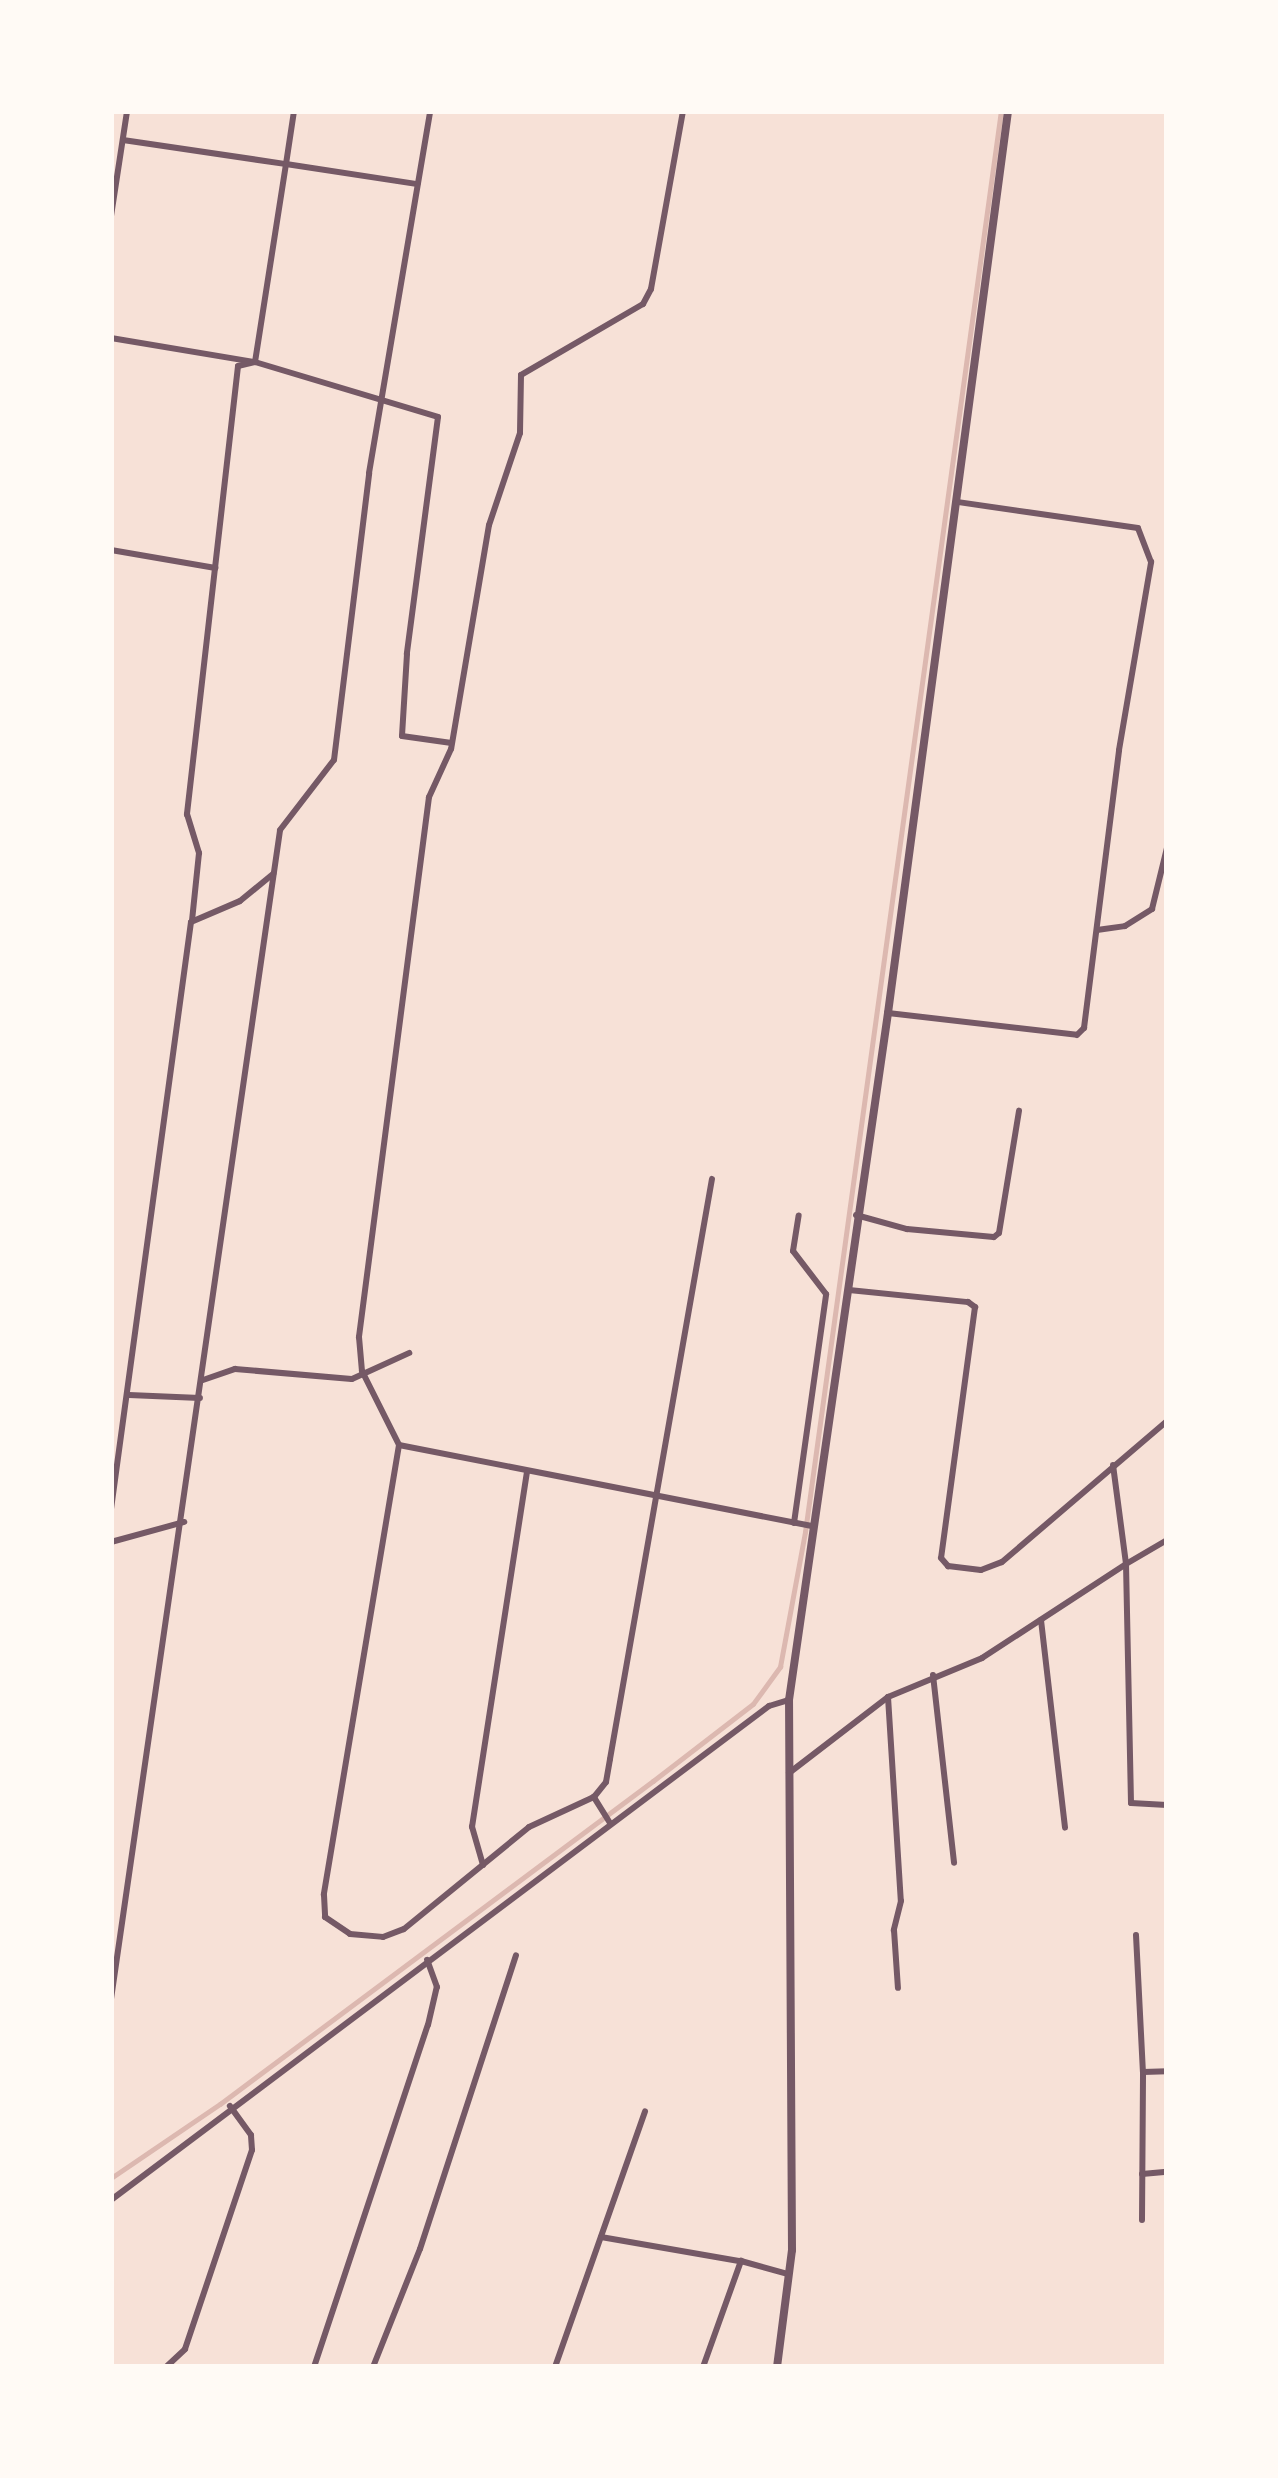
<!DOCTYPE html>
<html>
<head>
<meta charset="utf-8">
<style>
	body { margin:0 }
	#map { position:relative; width:1278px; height:2478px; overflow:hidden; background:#f7e1d7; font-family:"IBM Plex Sans",sans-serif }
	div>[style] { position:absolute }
	.stream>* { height:4.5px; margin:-2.25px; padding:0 2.25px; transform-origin:2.25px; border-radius:2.25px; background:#dcb8b0 }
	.minor>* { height:6px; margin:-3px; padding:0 3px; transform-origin:3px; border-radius:3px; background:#755966 }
	.tertiary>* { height:8px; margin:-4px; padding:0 4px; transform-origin:4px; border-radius:4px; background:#755966 }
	span { translate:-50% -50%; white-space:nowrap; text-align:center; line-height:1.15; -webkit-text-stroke:12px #fffaf5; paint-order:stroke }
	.frame { position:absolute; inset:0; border:114px solid #fffaf5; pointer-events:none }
</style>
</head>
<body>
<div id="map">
	<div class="stream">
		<i style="left:111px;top:2178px;width:132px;rotate:-34.2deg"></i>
		<i style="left:220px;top:2104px;width:540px;rotate:-36.72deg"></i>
		<i style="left:653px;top:1781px;width:126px;rotate:-37.6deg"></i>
		<i style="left:753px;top:1704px;width:46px;rotate:-53.9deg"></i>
		<i style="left:780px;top:1667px;width:137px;rotate:-79.5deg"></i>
		<i style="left:805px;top:1532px;width:1434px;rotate:-82.15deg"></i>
	</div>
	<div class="minor">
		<i style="left:683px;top:111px;width:181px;rotate:100.2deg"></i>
		<i style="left:651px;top:289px;width:17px;rotate:118deg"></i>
		<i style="left:643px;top:304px;width:141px;rotate:149.8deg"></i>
		<i style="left:521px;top:375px;width:58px;rotate:91deg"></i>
		<i style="left:520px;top:433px;width:97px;rotate:108.6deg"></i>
		<i style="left:489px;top:525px;width:227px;rotate:99.6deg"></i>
		<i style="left:451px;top:749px;width:53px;rotate:114.6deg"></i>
		<i style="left:429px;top:797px;width:545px;rotate:97.39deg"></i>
		<i style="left:359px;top:1337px;width:34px;rotate:85deg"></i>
		<i style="left:362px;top:1371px;width:83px;rotate:63.4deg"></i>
		<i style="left:399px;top:1445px;width:422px;rotate:11.1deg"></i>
		<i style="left:123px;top:140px;width:165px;rotate:8.4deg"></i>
		<i style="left:286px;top:164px;width:54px;rotate:-81.4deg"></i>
		<i style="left:111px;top:216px;width:106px;rotate:-81.3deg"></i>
		<i style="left:111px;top:338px;width:146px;rotate:9.5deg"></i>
		<i style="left:255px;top:362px;width:191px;rotate:16.7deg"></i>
		<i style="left:438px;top:417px;width:239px;rotate:97.5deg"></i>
		<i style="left:407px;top:654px;width:82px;rotate:93.5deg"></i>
		<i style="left:402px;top:736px;width:50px;rotate:8deg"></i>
		<i style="left:111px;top:550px;width:106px;rotate:9.8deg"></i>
		<i style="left:215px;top:568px;width:248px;rotate:96.5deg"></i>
		<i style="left:187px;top:814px;width:41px;rotate:72.9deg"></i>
		<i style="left:199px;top:853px;width:68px;rotate:95.9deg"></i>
		<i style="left:215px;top:568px;width:203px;rotate:-83.5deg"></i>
		<i style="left:238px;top:366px;width:17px;rotate:-13deg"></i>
		<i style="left:255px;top:362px;width:200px;rotate:-81.1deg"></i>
		<i style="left:286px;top:164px;width:133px;rotate:8.7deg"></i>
		<i style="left:1097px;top:930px;width:28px;rotate:-8deg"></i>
		<i style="left:1125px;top:926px;width:32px;rotate:-32deg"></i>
		<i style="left:1152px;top:909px;width:63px;rotate:-76.2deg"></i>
		<i style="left:888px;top:1013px;width:190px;rotate:6.6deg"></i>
		<i style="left:1077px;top:1035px;width:10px;rotate:-45deg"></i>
		<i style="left:1084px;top:1028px;width:280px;rotate:-82.8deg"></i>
		<i style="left:1119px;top:750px;width:191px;rotate:-80.3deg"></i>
		<i style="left:1151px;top:562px;width:36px;rotate:-111deg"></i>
		<i style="left:1138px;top:528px;width:183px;rotate:-171.8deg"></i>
		<i style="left:856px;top:1215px;width:53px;rotate:15.4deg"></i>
		<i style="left:907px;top:1229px;width:87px;rotate:5.3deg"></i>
		<i style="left:994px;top:1237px;width:6px;rotate:-39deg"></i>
		<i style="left:999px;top:1233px;width:124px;rotate:-80.7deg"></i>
		<i style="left:849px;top:1290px;width:120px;rotate:5.8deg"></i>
		<i style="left:968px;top:1302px;width:9px;rotate:36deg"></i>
		<i style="left:975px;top:1307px;width:253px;rotate:97.7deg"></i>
		<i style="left:941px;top:1558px;width:11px;rotate:49deg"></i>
		<i style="left:948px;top:1566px;width:33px;rotate:7deg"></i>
		<i style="left:981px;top:1570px;width:22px;rotate:-21deg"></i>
		<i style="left:1002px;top:1562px;width:217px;rotate:-40.5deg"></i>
		<i style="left:203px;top:1380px;width:34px;rotate:-19deg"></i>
		<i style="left:235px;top:1369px;width:117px;rotate:4.9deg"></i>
		<i style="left:352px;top:1379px;width:63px;rotate:-24.5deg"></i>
		<i style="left:129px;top:1395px;width:71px;rotate:2.4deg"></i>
		<i style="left:399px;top:1445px;width:456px;rotate:99.5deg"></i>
		<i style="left:324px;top:1895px;width:22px;rotate:87deg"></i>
		<i style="left:325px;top:1917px;width:30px;rotate:34deg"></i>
		<i style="left:350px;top:1934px;width:33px;rotate:5deg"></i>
		<i style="left:383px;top:1937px;width:22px;rotate:-21deg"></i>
		<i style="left:404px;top:1929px;width:161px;rotate:-39.2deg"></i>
		<i style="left:529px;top:1827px;width:72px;rotate:-24.8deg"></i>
		<i style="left:1113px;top:1465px;width:100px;rotate:82.5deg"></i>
		<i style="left:1126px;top:1564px;width:48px;rotate:-30.3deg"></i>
		<i style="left:111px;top:1509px;width:592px;rotate:-82.24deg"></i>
		<i style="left:191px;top:922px;width:53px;rotate:-23.2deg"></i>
		<i style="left:240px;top:901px;width:43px;rotate:-39.3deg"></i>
		<i style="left:794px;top:1523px;width:231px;rotate:-82deg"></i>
		<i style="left:826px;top:1294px;width:54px;rotate:-127.5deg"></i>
		<i style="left:793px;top:1251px;width:36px;rotate:-81deg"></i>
		<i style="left:111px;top:1542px;width:76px;rotate:-15.3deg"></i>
		<i style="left:1041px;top:1620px;width:209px;rotate:83.4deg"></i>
		<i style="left:933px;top:1675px;width:189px;rotate:83.6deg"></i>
		<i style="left:888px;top:1697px;width:204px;rotate:86.4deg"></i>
		<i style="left:901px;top:1901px;width:30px;rotate:104deg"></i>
		<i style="left:894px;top:1930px;width:58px;rotate:86.1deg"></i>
		<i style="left:789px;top:1773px;width:125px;rotate:-37.5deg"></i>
		<i style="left:888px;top:1697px;width:102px;rotate:-22.5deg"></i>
		<i style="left:982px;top:1658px;width:172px;rotate:-33.1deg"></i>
		<i style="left:1126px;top:1564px;width:239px;rotate:88.8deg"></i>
		<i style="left:1131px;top:1803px;width:36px;rotate:3deg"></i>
		<i style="left:610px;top:1823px;width:31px;rotate:-122deg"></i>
		<i style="left:594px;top:1797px;width:19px;rotate:-51deg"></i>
		<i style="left:606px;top:1782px;width:23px;rotate:-80deg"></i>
		<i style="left:610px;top:1759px;width:589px;rotate:-80.03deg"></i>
		<i style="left:483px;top:1865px;width:40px;rotate:-106deg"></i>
		<i style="left:472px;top:1827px;width:359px;rotate:-81.2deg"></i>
		<i style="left:1136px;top:1935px;width:137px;rotate:87.1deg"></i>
		<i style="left:111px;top:1999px;width:1181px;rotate:-81.77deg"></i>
		<i style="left:280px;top:830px;width:88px;rotate:-52.4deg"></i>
		<i style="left:334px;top:760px;width:289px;rotate:-83deg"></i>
		<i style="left:369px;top:473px;width:367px;rotate:-80.4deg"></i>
		<i style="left:1142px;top:2174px;width:25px;rotate:-5deg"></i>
		<i style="left:111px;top:2200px;width:823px;rotate:-36.9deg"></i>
		<i style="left:769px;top:1706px;width:21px;rotate:-17deg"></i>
		<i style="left:1142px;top:2220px;width:148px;rotate:-89.6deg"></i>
		<i style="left:1143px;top:2072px;width:24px;rotate:-2deg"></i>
		<i style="left:601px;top:2237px;width:140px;rotate:9.9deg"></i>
		<i style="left:166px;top:2367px;width:26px;rotate:-43deg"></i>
		<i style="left:185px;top:2349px;width:210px;rotate:-71.4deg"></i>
		<i style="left:252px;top:2150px;width:15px;rotate:-94deg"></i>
		<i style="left:251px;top:2135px;width:36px;rotate:-126deg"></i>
		<i style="left:314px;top:2367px;width:360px;rotate:-71.6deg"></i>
		<i style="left:428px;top:2025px;width:39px;rotate:-77deg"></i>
		<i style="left:437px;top:1987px;width:29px;rotate:-110deg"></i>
		<i style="left:373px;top:2367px;width:127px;rotate:-68.3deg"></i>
		<i style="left:420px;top:2249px;width:309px;rotate:-71.9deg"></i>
		<i style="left:555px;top:2367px;width:271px;rotate:-70.6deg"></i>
		<i style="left:703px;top:2367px;width:113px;rotate:-70.3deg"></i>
		<i style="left:741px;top:2261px;width:49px;rotate:15.5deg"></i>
	</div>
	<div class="tertiary">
		<i style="left:777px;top:2367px;width:118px;rotate:-82.7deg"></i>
		<i style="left:792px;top:2250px;width:550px;rotate:-90.31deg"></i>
		<i style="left:789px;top:1700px;width:694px;rotate:-81.8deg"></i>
		<i style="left:888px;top:1013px;width:910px;rotate:-82.42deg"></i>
	</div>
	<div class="frame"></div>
</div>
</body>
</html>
